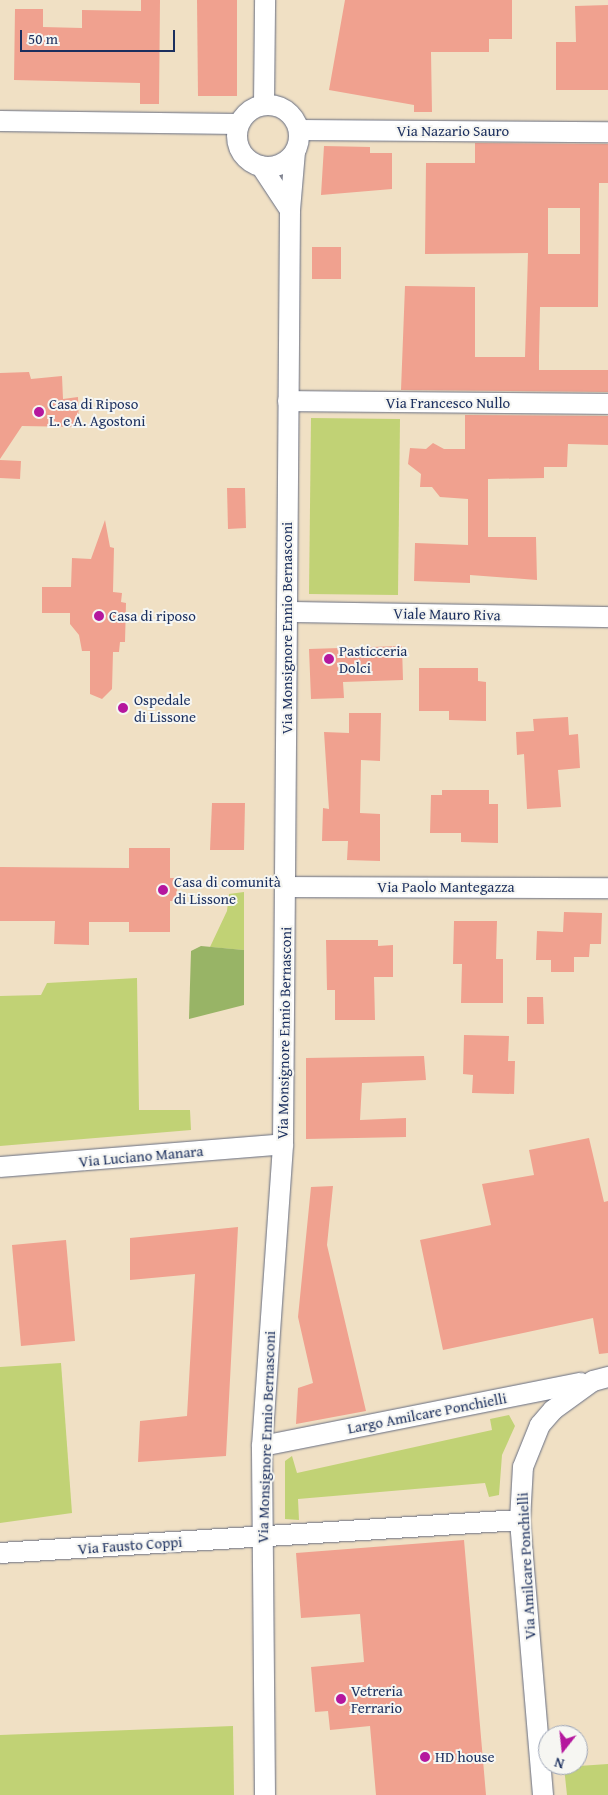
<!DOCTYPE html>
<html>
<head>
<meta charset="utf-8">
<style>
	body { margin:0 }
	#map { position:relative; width:608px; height:1795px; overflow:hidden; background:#f0e0c4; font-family:"Gentium Book Plus",serif }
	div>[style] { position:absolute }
	.green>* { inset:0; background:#c1d275 }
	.forest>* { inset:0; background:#98b466 }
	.building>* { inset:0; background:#f0a18f }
	.roads { filter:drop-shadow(0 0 1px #666d82) drop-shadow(0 0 1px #666d82) }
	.street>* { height:20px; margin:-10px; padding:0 10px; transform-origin:10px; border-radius:10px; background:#fff }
	.street>.ring { margin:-10px; padding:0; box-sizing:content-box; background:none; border:20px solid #fff; border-radius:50% }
	.dots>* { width:14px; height:14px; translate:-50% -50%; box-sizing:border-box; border:2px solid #f6f6f2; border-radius:50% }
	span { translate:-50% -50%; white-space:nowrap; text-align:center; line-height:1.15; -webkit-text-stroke:4px #f6f6f2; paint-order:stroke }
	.street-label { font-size:15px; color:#1b2f5e }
	.poi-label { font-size:15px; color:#1b2f5e }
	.left { translate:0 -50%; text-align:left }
	.north { position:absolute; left:538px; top:1725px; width:50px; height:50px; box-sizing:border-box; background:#f6f6f2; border:1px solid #9ea6b7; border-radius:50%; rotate:196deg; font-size:14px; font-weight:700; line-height:20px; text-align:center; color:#1b2f5e }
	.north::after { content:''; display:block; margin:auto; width:18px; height:22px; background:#b5179e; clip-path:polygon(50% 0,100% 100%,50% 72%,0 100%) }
	.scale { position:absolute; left:20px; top:30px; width:155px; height:22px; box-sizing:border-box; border:2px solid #1b2f5e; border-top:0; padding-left:6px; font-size:15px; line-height:18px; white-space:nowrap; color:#1b2f5e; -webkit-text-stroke:4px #f6f6f2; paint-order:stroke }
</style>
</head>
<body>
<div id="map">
	<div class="green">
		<i style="clip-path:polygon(311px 418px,400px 419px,398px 595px,309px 594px)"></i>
		<i style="clip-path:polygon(244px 892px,244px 950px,210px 947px,227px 911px,229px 894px)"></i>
		<i style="clip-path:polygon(137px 978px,139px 1110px,190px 1110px,191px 1130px,0 1146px,0 996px,41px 995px,47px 983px)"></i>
		<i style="clip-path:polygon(61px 1363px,72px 1513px,0 1523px,0 1367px)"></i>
		<i style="clip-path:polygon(509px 1415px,515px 1426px,502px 1455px,499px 1495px,489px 1497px,485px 1483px,298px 1499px,299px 1520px,285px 1519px,285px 1461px,292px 1456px,297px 1473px,492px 1430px,490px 1419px)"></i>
		<i style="clip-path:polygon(233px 1726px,234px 1795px,0 1795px,0 1735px)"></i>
		<i style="clip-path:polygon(608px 1764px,608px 1795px,567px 1795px,564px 1767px)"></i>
	</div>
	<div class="forest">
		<i style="clip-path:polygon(201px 946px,244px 950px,244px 1005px,189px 1019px,191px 951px)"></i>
	</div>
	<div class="building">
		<i style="clip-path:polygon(141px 0,160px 0,159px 104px,140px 104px,140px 83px,14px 80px,15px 9px,43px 9px,43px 27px,82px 28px,82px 10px,141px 11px)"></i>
		<i style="clip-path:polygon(197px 0,237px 0,237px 96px,198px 96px)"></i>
		<i style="clip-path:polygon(345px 0,512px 0,512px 39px,489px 39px,489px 52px,431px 52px,432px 112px,414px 112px,414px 105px,329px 90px)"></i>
		<i style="clip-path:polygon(608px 5px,608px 90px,556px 90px,556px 42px,576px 42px,575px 6px)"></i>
		<i style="clip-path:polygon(evenodd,475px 143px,608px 144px,608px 183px,599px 183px,598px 307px,540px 307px,539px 357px,539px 370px,608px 370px,608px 392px,401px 390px,405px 286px,475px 287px,475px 357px,525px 357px,528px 253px,425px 254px,426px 163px,475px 163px,475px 143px,548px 208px,580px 208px,580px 254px,548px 254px,548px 208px)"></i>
		<i style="clip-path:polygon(324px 146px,370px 147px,370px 153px,392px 153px,392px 189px,321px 195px)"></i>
		<i style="clip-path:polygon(312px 247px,341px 247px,341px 279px,312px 279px)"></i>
		<i style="clip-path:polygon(29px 372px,31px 379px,62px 376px,63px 399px,78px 397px,79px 427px,22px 426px,0 459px,0 373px)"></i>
		<i style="clip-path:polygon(465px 415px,608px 416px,608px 445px,568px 444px,567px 467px,544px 467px,544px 478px,488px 479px,488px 537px,536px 537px,537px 580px,470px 575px,470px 583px,414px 581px,415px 543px,468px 545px,468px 499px,440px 497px,432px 487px,420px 487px,421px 474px,408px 464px,410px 448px,426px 449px,433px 443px,444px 449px,465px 449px)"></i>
		<i style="clip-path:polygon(0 460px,21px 461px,20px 479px,0 478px)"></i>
		<i style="clip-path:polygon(227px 488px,245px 488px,246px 528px,228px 529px)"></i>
		<i style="clip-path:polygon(105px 520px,110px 547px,114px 548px,113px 592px,122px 593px,121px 602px,126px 603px,125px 642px,120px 642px,119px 652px,113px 652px,112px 689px,102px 699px,90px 694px,90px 651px,82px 651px,79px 635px,70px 624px,70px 613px,42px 613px,42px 587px,71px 587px,72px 558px,91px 559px)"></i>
		<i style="clip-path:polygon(402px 646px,403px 680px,343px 682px,344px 698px,311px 699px,309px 649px)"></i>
		<i style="clip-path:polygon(419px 668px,478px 668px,478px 681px,486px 682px,486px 721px,449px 720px,449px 711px,419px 711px)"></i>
		<i style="clip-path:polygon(349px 713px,381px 713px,380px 761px,361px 760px,360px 813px,380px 814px,380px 861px,347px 860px,348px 841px,322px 841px,323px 808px,329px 809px,324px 732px,349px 733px)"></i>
		<i style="clip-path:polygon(568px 717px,569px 735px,578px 734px,580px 768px,558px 770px,561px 807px,527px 809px,524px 754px,517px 755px,516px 732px,534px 731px,533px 719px)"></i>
		<i style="clip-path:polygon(442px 790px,489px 790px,489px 804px,498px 804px,498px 843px,461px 842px,461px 833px,430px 833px,431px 795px,442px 795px)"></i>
		<i style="clip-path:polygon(212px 803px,245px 803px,244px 850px,210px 850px)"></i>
		<i style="clip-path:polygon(129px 848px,170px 848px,170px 878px,177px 878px,177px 901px,170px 901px,170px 932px,129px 932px,129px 922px,89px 922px,89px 945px,54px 944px,55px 921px,0 921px,0 867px,129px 868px)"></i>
		<i style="clip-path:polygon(564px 912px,602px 913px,601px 944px,590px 944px,589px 957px,574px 957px,574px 972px,551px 972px,551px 960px,536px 960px,537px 931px,563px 932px)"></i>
		<i style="clip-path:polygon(454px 921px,497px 921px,496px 959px,503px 959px,503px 1003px,461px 1003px,462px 964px,453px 964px)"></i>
		<i style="clip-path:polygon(326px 940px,378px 940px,378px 946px,393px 945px,393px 977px,374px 977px,375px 1020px,335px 1020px,335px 990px,327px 990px)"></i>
		<i style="clip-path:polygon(527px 997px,543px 997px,544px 1024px,527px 1024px)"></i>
		<i style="clip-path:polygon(464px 1035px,509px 1036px,508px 1061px,515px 1061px,514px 1094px,472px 1093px,473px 1075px,463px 1074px)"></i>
		<i style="clip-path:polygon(424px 1056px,426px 1080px,362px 1083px,360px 1120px,406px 1118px,406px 1137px,306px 1139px,306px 1058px)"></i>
		<i style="clip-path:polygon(589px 1138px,604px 1202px,608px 1201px,608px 1353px,599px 1354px,593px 1318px,443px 1350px,420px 1240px,491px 1225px,482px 1184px,534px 1175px,529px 1150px)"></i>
		<i style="clip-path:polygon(333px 1186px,327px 1245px,366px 1411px,296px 1424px,298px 1388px,313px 1383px,298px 1317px,311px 1187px)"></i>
		<i style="clip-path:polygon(238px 1227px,226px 1456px,138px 1462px,140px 1421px,187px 1416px,195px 1274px,130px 1280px,130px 1238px)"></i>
		<i style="clip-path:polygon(66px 1240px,75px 1341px,21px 1346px,12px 1245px)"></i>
		<i style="clip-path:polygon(464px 1540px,486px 1795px,376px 1795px,370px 1726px,330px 1730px,328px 1711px,315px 1712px,311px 1667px,364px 1662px,360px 1614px,301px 1618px,296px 1553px)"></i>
	</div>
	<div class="roads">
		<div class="street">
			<i style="left:264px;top:104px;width:104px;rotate:-89.4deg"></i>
			<i class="ring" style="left:237px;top:105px;width:42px;height:42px"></i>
			<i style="left:0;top:121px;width:238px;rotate:0.7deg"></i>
			<i style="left:299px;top:130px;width:309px;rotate:0.4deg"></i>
			<i style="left:261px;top:166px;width:53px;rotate:56.6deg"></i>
			<i style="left:288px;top:401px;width:320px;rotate:0.5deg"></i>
			<i style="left:287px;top:612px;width:321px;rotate:0.9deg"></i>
			<i style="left:285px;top:887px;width:323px;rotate:0.2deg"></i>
			<i style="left:0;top:1167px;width:284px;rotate:-4.6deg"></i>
			<i style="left:262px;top:1446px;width:325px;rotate:-11.2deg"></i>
			<i style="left:0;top:1553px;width:521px;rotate:-3.63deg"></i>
			<i style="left:265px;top:1795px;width:349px;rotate:-90.5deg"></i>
			<i style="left:262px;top:1446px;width:303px;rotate:-86deg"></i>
			<i style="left:283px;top:1144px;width:934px;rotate:-89.57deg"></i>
			<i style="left:290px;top:210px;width:58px;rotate:-85.1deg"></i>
			<i style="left:543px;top:1795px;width:276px;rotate:-94.8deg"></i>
			<i style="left:520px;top:1520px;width:53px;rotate:-86.8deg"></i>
			<i style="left:523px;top:1467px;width:45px;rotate:-68deg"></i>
			<i style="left:540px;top:1425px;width:20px;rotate:-49deg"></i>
			<i style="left:553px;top:1410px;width:49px;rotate:-35.9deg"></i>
			<i style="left:593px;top:1381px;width:16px;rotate:-15deg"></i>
		</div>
	</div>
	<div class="dots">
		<i style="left:39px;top:412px;background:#b5179e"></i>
		<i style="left:99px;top:616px;background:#b5179e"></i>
		<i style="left:329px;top:659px;background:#b5179e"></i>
		<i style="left:123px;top:708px;background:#b5179e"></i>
		<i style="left:163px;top:890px;background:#b5179e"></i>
		<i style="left:341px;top:1699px;background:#b5179e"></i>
		<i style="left:425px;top:1757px;background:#b5179e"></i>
	</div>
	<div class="street-label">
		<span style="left:453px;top:131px">Via Nazario Sauro</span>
		<span style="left:448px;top:403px">Via Francesco Nullo</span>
		<span style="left:447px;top:614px;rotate:1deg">Viale Mauro Riva</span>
		<span style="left:287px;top:628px;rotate:-90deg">Via Monsignore Ennio Bernasconi</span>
		<span style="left:446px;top:887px">Via Paolo Mantegazza</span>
		<span style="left:284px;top:1033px;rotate:-89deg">Via Monsignore Ennio Bernasconi</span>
		<span style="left:141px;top:1156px;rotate:-5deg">Via Luciano Manara</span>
		<span style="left:427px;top:1413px;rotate:-11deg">Largo Amilcare Ponchielli</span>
		<span style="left:266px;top:1437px;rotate:-88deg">Via Monsignore Ennio Bernasconi</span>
		<span style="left:130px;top:1545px;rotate:-4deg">Via Fausto Coppi</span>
		<span style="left:526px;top:1566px;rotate:-93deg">Via Amilcare Ponchielli</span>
	</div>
	<div class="poi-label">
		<span class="left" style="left:49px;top:412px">Casa di Riposo<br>L. e A. Agostoni</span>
		<span class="left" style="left:109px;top:616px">Casa di riposo</span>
		<span class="left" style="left:339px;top:659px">Pasticceria<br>Dolci</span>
		<span class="left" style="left:134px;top:708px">Ospedale<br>di Lissone</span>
		<span class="left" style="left:174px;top:890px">Casa di comunità<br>di Lissone</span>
		<span class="left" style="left:351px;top:1699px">Vetreria<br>Ferrario</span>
		<span class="left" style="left:435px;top:1757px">HD house</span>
	</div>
	<div class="north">N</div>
	<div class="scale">50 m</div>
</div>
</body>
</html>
